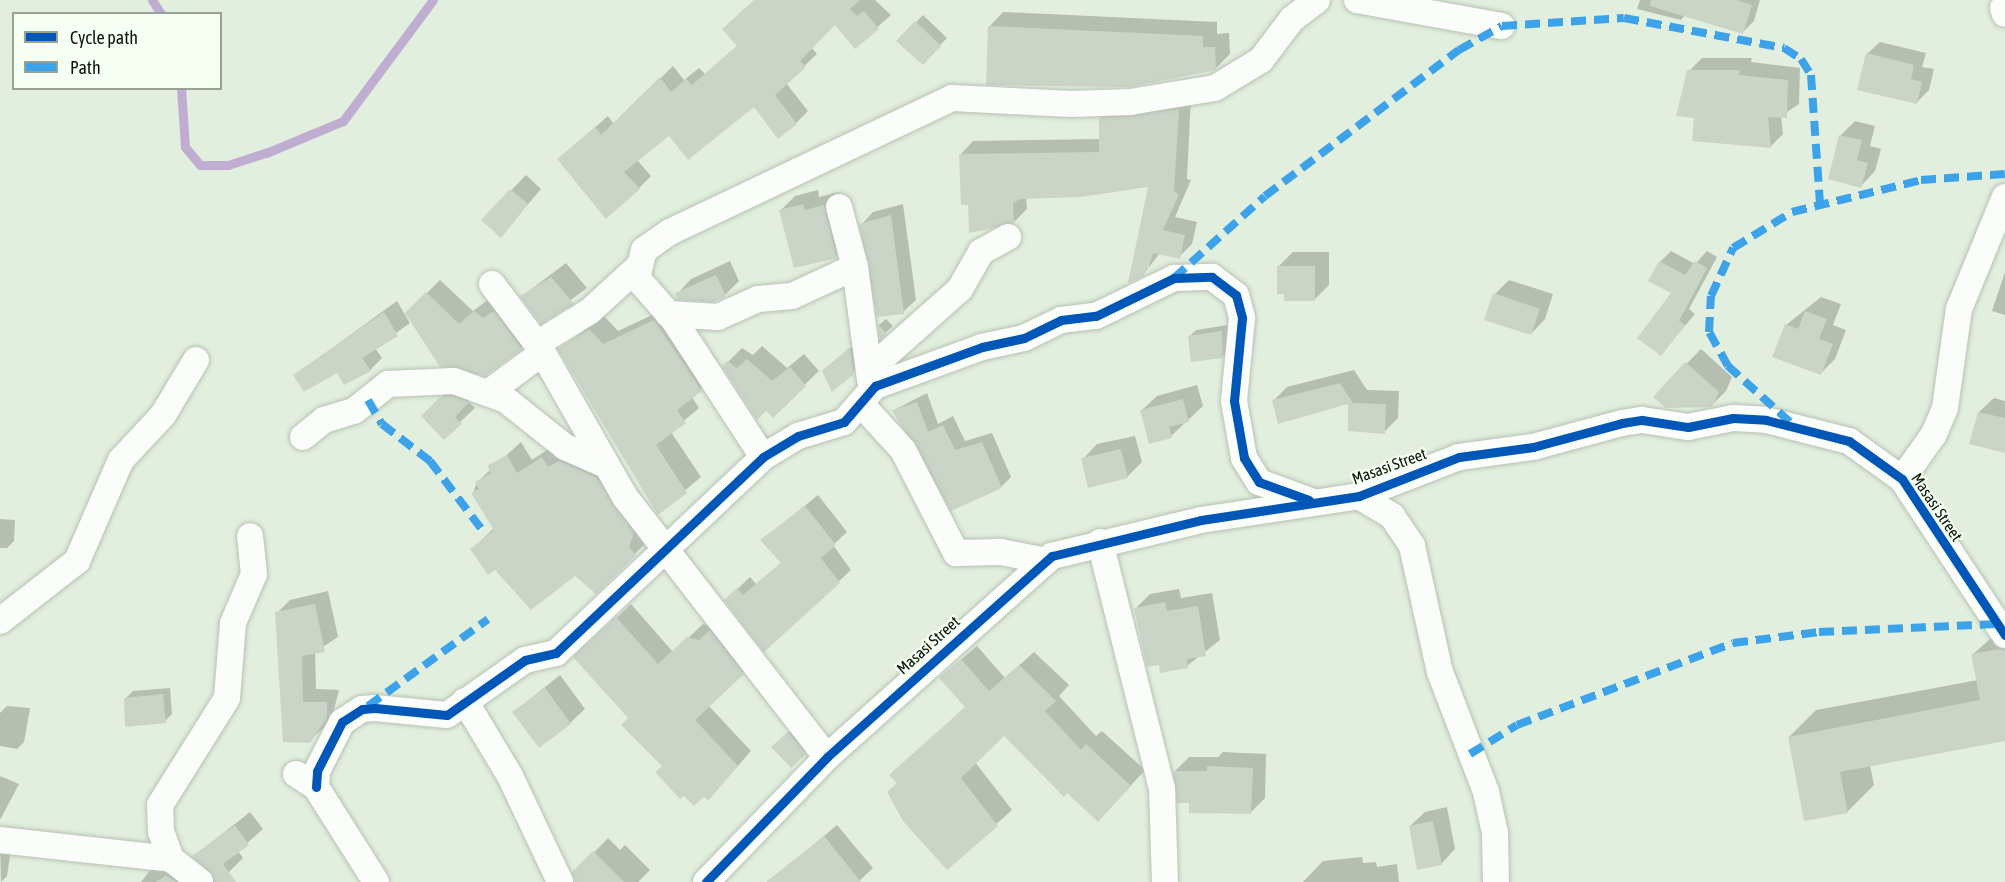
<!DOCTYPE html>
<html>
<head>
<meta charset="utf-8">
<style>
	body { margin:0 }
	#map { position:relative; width:2005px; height:882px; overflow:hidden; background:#e2efde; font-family:"Asap Condensed",sans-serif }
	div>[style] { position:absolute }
	.shadow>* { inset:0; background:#0003 }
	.stream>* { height:9px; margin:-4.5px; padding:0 4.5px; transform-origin:4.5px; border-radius:4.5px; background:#c0add2 }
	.building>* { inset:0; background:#cad5c7 }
	.roads { filter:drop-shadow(0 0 2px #b8c2b5) drop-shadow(0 0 2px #b8c2b5) }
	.street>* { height:26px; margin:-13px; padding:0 13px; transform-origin:13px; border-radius:13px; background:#fbfdfa }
	.quiet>* { height:8px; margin-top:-4px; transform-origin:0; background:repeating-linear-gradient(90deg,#3ca2e9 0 15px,transparent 0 23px) }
	.cycleway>* { height:9px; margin:-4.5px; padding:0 4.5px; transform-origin:4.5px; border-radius:4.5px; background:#0057b8 }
	span { translate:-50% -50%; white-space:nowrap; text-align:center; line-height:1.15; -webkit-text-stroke:4.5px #f5fff2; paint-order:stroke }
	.street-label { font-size:16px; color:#0c140a }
	.legend { position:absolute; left:12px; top:12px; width:210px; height:78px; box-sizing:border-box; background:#f5fff2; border:2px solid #98a195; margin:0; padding:8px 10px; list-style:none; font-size:18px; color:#0c140a }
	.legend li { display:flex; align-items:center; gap:12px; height:30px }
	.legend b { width:30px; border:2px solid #98a195 }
</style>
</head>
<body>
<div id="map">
	<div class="shadow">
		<i style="clip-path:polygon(767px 0,875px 0,891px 15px,855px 47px,835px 23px,811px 47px,817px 54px,786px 83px,808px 111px,796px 123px,754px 105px,669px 134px,637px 160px,651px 176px,639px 188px,559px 159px,608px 116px,614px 124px,673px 66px,684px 80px,699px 68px,705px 74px,738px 45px)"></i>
		<i style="clip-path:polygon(1640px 0,1760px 0,1754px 21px,1742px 33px,1685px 15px,1681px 20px,1637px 9px)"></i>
		<i style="clip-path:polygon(1003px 12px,1217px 22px,1217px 34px,1229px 33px,1230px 54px,1216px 68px,989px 27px)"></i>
		<i style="clip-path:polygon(923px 15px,947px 38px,923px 63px,898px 41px)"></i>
		<i style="clip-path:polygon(1880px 42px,1926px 53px,1922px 67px,1934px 69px,1929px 90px,1916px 103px,1867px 54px)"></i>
		<i style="clip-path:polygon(1702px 58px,1752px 58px,1751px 62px,1800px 68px,1799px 104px,1781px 116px,1783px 134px,1770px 147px,1689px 71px)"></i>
		<i style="clip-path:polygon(evenodd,1191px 97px,1187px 179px,1191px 180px,1175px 217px,1197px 222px,1192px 244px,1179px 257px,1160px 253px,1143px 275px,1150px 185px,1026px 197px,1027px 209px,1014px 222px,969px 203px,960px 155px,973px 141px,1100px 139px,1100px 119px,1113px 105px,1191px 97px,1155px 246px,1148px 268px,1145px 268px,1155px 246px)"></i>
		<i style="clip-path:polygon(1855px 121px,1875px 126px,1870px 146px,1881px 149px,1875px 171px,1861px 186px,1840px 136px)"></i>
		<i style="clip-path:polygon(526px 175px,541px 189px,501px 236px,483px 220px)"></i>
		<i style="clip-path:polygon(818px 190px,819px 197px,839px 192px,851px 242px,836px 256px,781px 210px,795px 196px)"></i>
		<i style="clip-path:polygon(903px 204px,916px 300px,903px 312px,861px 225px,873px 212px)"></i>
		<i style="clip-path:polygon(1671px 251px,1695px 264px,1707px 251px,1717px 257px,1689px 309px,1695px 314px,1661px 354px,1673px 293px,1660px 262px)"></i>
		<i style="clip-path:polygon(1293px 252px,1329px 252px,1329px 285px,1314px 300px,1278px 267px)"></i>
		<i style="clip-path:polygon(730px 261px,739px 281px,725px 295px,677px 294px,691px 279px)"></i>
		<i style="clip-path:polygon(566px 263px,587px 288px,541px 322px,522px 296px)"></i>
		<i style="clip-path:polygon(2005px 272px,2005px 315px,1992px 311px)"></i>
		<i style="clip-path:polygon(440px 280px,473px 311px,489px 299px,534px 335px,521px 348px,407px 313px)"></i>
		<i style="clip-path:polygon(1509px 280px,1553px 294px,1545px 319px,1531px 334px,1495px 294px)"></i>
		<i style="clip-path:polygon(1821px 297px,1841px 304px,1833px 325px,1846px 330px,1835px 359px,1820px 374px,1786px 325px)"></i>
		<i style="clip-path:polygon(397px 301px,410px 323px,375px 348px,382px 358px,370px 370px,295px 375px)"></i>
		<i style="clip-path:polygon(669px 307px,716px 376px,692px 397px,699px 408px,671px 432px,701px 477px,658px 513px,560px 349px,604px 316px,618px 331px)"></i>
		<i style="clip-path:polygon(886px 319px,893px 326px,881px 337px,879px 325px)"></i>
		<i style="clip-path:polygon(1228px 325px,1229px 350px,1222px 357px,1189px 337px,1196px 330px)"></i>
		<i style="clip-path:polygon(857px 342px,860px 365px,853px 372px,831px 364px)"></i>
		<i style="clip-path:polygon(762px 346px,787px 368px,804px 354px,819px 371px,773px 415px,724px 366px,742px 348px,753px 355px)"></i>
		<i style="clip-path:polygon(1701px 349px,1732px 377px,1726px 391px,1711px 406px,1667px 407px,1655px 396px)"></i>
		<i style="clip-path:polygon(1354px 370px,1367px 390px,1399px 391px,1398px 418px,1384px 432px,1350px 402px,1274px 400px,1287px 387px)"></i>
		<i style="clip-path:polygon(456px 383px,481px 388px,468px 401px,475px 408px,460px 422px,423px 416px)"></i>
		<i style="clip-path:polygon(1197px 385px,1203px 406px,1171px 436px,1142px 410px,1157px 396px)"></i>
		<i style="clip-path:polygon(927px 393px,938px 424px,953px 416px,965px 441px,992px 433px,1011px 477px,1001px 487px,894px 410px)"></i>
		<i style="clip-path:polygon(1994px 398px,2005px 401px,2005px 449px,1979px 412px)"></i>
		<i style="clip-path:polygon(1135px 436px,1142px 462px,1127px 477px,1083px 459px,1097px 444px)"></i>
		<i style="clip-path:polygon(521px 442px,532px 460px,556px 444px,610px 463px,649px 540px,596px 592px,575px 574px,495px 568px,472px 549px,494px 528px,473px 493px,477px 482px)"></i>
		<i style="clip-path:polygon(818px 495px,847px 532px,833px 545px,851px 570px,764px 650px,726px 600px,750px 577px,756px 584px,782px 562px,762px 540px)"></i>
		<i style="clip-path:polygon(0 519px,15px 520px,14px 541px,7px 548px,0 548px)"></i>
		<i style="clip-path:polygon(1179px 589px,1181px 598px,1212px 593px,1220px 640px,1187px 666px,1136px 608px,1150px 594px)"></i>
		<i style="clip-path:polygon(328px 591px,338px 637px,315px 652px,316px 689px,339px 690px,331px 721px,309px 741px,277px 613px,290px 600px)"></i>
		<i style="clip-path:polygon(631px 604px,673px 652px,703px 624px,715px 627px,757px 659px,708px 705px,751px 751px,721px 785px,664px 766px,589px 644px)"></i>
		<i style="clip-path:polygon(2005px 626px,2005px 739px,1870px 765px,1874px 785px,1847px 812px,1789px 737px,1816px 710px,1978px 680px,1973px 654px)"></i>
		<i style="clip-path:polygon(977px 646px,1005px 678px,1034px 652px,1069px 685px,1059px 696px,1096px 736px,1102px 731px,1145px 770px,1113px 805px,1004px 734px,975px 762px,1012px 810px,947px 868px,966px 706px,956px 664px)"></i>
		<i style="clip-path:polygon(560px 675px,585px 709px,570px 723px,514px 712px)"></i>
		<i style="clip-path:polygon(170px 688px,172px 714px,165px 721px,126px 698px,133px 691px)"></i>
		<i style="clip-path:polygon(7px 706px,30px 708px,24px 742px,17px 749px,0 746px,0 713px)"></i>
		<i style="clip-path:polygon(804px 719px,819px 739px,805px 753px,788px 733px)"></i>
		<i style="clip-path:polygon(1223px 752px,1266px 754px,1265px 798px,1251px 812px,1190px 801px,1175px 771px,1189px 757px,1218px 757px)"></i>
		<i style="clip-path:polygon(0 776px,19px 784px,0 820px)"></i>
		<i style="clip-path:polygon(1447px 807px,1455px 849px,1441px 864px,1410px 826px,1425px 812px)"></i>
		<i style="clip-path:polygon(250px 812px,263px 829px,238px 851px,243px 858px,219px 882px,141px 882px,158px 860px,215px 881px,194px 856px)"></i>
		<i style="clip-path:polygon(837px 825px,873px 868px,858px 882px,781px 882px,776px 876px)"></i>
		<i style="clip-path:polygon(608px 838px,620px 850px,625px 845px,650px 870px,638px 882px,575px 882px,574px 873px)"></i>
		<i style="clip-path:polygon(0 843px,11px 849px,7px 876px,1px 882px)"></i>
		<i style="clip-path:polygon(1362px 857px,1363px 863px,1376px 862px,1377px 867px,1397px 864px,1399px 882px,1303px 882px,1323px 861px)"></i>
	</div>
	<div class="stream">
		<i style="left:152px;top:0;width:17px;rotate:57deg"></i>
		<i style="left:181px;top:88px;width:59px;rotate:86.1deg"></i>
		<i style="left:185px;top:147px;width:23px;rotate:50deg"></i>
		<i style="left:200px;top:165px;width:28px"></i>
		<i style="left:228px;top:165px;width:40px;rotate:-18deg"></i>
		<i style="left:266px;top:153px;width:83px;rotate:-22.6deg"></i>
		<i style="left:343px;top:121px;width:151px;rotate:-53.4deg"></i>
	</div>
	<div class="building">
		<i style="clip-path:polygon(754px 0,860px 0,850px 9px,857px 16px,864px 11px,879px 29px,855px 49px,835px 25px,800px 61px,806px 67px,775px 95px,797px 124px,778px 139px,754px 107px,688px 160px,669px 136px,624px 172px,640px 189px,606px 219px,557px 159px,595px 127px,601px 135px,660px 77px,671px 92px,686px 79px,692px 85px,737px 46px,722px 29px)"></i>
		<i style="clip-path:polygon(1651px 0,1736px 0,1752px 5px,1743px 34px,1650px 6px)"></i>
		<i style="clip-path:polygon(915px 21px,941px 46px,923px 65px,896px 41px)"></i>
		<i style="clip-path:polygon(988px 26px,1203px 36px,1203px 47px,1215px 47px,1216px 70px,1129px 87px,986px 85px)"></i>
		<i style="clip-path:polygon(1866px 53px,1914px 65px,1911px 79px,1922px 82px,1917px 104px,1857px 90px)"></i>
		<i style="clip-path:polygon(1687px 70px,1740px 70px,1739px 75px,1788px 80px,1787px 118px,1768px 117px,1771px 148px,1692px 141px,1694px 118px,1676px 116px)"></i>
		<i style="clip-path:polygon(1179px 109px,1174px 192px,1179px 194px,1163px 230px,1185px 235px,1180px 259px,1153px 253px,1144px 276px,1128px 283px,1148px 187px,1081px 197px,1020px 199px,1013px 203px,1014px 224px,969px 233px,968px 205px,961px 205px,959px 154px,1099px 152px,1099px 118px)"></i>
		<i style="clip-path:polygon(1839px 135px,1862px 140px,1857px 160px,1868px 163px,1861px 188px,1828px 179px)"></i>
		<i style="clip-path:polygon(510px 189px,528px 204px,501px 238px,481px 220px)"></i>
		<i style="clip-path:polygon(803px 204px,805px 210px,824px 205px,837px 258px,794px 268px,779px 210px)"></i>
		<i style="clip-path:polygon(891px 215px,904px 314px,877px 317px,859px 224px)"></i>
		<i style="clip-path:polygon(1659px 261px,1685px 275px,1695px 261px,1707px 268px,1679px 321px,1685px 325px,1661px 356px,1637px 338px,1671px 293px,1648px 281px)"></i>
		<i style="clip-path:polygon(1277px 266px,1315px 266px,1315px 301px,1284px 301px,1284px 294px,1277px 294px)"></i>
		<i style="clip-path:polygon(716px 275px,726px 296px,713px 302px,678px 300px,675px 293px)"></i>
		<i style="clip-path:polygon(551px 277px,574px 304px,541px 324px,520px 296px)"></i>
		<i style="clip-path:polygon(426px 292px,459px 324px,474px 311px,483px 318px,494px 311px,522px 349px,485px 376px,440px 367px,405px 313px)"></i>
		<i style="clip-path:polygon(1493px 293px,1540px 309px,1531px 335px,1484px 320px)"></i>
		<i style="clip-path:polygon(1805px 311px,1827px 319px,1819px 339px,1833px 344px,1821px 375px,1772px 357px,1785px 324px,1798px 329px)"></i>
		<i style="clip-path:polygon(384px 312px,398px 336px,362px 358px,371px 371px,344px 385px,337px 373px,304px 392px,293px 375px)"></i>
		<i style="clip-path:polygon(654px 320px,702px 391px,677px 410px,686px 423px,656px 445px,687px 493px,658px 515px,558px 349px,589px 329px,603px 344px)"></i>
		<i style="clip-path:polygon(878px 324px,887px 334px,880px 340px)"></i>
		<i style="clip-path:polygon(1222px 331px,1223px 358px,1191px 362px,1188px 336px)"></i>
		<i style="clip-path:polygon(850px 347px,854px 374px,832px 392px,822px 371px)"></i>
		<i style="clip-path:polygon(747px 359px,772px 381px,790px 367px,806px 386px,773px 418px,766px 411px,757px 420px,722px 366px,727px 361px,737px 368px)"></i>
		<i style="clip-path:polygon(1685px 362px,1719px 392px,1712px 407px,1666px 408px,1653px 397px)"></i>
		<i style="clip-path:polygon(1340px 383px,1353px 403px,1386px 404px,1385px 434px,1348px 431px,1348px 404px,1278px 424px,1272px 400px)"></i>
		<i style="clip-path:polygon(452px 396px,469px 402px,455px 417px,462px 424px,444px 440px,421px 416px,440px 397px)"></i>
		<i style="clip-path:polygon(1183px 399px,1189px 422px,1169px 427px,1172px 438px,1149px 444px,1140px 410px)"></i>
		<i style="clip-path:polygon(917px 402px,928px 432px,943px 425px,955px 450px,982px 442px,1002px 488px,951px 511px,892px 410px)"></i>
		<i style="clip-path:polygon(1978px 412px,2005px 418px,2005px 453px,1969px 444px)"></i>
		<i style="clip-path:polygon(1121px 449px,1128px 478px,1088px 488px,1081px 458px)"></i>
		<i style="clip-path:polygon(507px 455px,517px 473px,542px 457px,548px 467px,559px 461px,596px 477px,634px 533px,629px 547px,636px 555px,596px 594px,575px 576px,531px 610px,495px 570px,488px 575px,470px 549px,494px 530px,471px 493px,479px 489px,475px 482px,491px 473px,487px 466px)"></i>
		<i style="clip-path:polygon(805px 506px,836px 545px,821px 558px,840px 583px,764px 652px,724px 600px,737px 588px,743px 595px,781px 563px,760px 540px)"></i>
		<i style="clip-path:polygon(1165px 602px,1167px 611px,1198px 606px,1206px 656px,1187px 659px,1188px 668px,1160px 673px,1159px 665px,1147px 667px,1134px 608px)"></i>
		<i style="clip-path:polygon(315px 604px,325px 652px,302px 656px,303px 702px,327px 702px,327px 718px,310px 743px,283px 742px,275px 612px)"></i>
		<i style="clip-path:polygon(616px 617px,658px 664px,687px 637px,699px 640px,710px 630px,744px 674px,695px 720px,738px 766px,708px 801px,704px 797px,694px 806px,684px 796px,680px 799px,655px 772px,662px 766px,621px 725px,628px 718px,573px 657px)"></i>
		<i style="clip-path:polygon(1999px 649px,2005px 650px,2005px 741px,1840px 772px,1848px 813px,1804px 821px,1788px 737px,1980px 700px,1971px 654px)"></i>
		<i style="clip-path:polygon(961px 659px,989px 691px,1019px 665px,1056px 701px,1045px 711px,1081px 750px,1086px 744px,1131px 786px,1098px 822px,1067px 793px,1064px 797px,1004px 736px,961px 778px,998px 826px,947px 870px,903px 821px,887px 792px,897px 783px,889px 775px,965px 707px,939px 678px)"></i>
		<i style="clip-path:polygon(545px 688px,571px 724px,539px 748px,512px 712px)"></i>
		<i style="clip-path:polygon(163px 694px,166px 723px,125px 727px,124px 698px)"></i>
		<i style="clip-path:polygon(788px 732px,806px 754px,791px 768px,771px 747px)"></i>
		<i style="clip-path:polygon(1207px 766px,1253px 768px,1251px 814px,1189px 813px,1189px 803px,1177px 803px,1173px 771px,1207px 771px)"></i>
		<i style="clip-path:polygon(1433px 821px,1442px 865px,1417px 870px,1409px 826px)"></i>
		<i style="clip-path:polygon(235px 825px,249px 845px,223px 864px,236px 882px,215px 882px,192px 856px)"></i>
		<i style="clip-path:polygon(824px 836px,861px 882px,766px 882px)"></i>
		<i style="clip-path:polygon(593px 851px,624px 882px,575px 882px,572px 872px)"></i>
		<i style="clip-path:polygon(166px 875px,176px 882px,156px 882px)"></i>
	</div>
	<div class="roads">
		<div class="street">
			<i style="left:1357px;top:0;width:147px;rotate:10.2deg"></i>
			<i style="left:2003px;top:8px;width:6px;rotate:72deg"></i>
			<i style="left:839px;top:207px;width:62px;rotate:75.1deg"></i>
			<i style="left:855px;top:267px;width:114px;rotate:82.4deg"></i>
			<i style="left:492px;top:284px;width:80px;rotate:53.1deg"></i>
			<i style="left:540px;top:348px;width:172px;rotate:60.3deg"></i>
			<i style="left:625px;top:497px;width:329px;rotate:52.2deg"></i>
			<i style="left:668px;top:314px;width:50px;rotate:3.4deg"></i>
			<i style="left:718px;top:317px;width:44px;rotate:-24.2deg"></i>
			<i style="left:758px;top:299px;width:34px;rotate:-5deg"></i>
			<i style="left:792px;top:296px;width:69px;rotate:-24.7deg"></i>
			<i style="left:537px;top:344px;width:62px;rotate:-31.9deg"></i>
			<i style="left:590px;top:311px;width:65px;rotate:-42.5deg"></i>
			<i style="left:869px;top:370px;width:122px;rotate:-41.7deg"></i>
			<i style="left:960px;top:289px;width:43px;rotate:-60.4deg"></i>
			<i style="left:981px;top:252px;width:31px;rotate:-29deg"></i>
			<i style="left:488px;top:393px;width:67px;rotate:-36.5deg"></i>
			<i style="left:861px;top:404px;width:62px;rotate:47.6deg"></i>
			<i style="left:903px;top:450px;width:116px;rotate:62.8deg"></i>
			<i style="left:956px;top:553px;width:45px;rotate:-1.3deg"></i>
			<i style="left:1001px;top:552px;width:46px;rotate:11.3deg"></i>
			<i style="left:303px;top:437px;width:27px;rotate:-39deg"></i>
			<i style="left:324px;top:420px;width:31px;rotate:-17deg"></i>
			<i style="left:354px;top:411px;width:43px;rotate:-38.5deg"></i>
			<i style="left:388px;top:384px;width:66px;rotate:-2.6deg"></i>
			<i style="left:454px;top:381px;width:55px;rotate:20.1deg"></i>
			<i style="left:506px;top:400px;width:75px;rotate:38.5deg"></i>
			<i style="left:565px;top:447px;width:43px;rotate:23.6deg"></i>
			<i style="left:763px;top:457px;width:163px;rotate:-123deg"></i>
			<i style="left:674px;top:320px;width:56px;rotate:-131.4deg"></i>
			<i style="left:637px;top:278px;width:29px;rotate:-76deg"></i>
			<i style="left:644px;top:250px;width:32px;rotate:-35deg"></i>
			<i style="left:670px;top:232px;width:312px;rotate:-25.4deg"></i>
			<i style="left:952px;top:98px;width:119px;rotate:2.9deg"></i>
			<i style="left:1071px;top:104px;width:59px;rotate:-1.9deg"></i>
			<i style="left:1130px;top:102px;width:86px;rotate:-9.4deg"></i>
			<i style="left:1215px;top:88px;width:54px;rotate:-31.3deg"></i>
			<i style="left:1261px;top:60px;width:51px;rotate:-52.9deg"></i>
			<i style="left:1292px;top:19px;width:31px;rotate:-37deg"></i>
			<i style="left:1902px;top:479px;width:55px;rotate:-54.6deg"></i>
			<i style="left:1934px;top:434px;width:28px;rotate:-67deg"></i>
			<i style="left:1945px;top:408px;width:100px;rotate:-82deg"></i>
			<i style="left:1959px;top:309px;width:121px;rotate:-67.7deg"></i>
			<i style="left:1359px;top:496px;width:39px;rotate:31deg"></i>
			<i style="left:1392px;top:516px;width:36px;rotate:56deg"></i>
			<i style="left:1412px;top:546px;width:129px;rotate:77.5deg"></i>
			<i style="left:1440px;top:672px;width:129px;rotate:69deg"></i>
			<i style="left:1486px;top:792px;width:42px;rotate:77.6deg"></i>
			<i style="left:1495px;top:833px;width:49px;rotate:88.8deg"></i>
			<i style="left:1100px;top:542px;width:254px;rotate:75.9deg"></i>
			<i style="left:1162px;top:788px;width:94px;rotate:88.2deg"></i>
			<i style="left:0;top:621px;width:98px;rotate:-37.9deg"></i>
			<i style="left:77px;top:561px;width:110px;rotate:-66.5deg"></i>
			<i style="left:121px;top:460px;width:62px;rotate:-47deg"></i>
			<i style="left:163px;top:415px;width:64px;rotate:-59deg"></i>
			<i style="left:465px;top:701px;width:87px;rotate:59deg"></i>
			<i style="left:510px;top:776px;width:117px;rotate:64.7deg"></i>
			<i style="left:296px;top:774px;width:24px;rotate:33deg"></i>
			<i style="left:316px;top:787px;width:112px;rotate:57.7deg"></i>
			<i style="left:316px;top:787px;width:16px;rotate:-86deg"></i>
			<i style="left:317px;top:771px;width:55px;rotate:-63deg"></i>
			<i style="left:342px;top:722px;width:24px;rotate:-33deg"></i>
			<i style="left:362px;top:709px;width:13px;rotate:-4deg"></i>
			<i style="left:375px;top:708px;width:72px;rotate:5.6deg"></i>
			<i style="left:447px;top:715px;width:95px;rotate:-35.2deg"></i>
			<i style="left:525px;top:660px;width:32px;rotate:-13deg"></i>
			<i style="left:556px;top:653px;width:285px;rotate:-43.4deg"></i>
			<i style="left:763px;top:457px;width:41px;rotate:-31deg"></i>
			<i style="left:798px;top:436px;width:48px;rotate:-16.9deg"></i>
			<i style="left:844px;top:422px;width:48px;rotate:-49.3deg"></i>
			<i style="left:875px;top:386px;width:114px;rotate:-20deg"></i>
			<i style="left:982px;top:347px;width:43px;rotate:-12.1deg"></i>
			<i style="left:1024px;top:338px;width:41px;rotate:-25.9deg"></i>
			<i style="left:1061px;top:320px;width:35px;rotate:-7deg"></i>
			<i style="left:1096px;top:316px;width:87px;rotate:-26deg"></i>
			<i style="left:1174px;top:278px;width:38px;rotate:-2deg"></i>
			<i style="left:1212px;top:277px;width:30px;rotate:37deg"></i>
			<i style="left:1236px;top:295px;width:24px;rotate:75deg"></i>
			<i style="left:1242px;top:318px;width:83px;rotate:95.5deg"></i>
			<i style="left:1234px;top:401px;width:58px;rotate:80deg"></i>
			<i style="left:1244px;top:458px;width:28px;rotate:58deg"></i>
			<i style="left:1259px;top:482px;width:55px;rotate:20.1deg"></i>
			<i style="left:0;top:840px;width:172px;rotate:6.3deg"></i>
			<i style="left:171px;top:859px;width:37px;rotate:38deg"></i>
			<i style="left:171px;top:859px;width:29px;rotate:-110deg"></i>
			<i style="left:161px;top:832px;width:27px;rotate:-92deg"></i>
			<i style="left:160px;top:805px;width:126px;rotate:-57.9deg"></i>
			<i style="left:227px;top:698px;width:75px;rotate:-85.4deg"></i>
			<i style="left:233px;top:623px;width:53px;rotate:-66.8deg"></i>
			<i style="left:254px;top:574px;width:38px;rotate:-96deg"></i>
			<i style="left:706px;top:882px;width:174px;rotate:-45.9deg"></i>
			<i style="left:827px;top:757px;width:302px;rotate:-41.8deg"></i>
			<i style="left:1052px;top:556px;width:153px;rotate:-13.6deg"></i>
			<i style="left:1201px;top:520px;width:160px;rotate:-8.6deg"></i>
			<i style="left:1359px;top:496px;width:107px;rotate:-21.3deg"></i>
			<i style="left:1459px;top:457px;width:75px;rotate:-7.7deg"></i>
			<i style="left:1533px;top:447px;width:92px;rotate:-15.1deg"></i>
			<i style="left:1622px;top:423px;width:20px;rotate:-9deg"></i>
			<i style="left:1642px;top:420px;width:47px;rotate:8.7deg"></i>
			<i style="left:1688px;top:427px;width:46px;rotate:-11.3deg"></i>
			<i style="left:1733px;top:418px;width:33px;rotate:3deg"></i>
			<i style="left:1766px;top:420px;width:86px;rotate:14.2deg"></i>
			<i style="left:1849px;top:441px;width:65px;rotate:35.6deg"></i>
			<i style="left:1902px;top:479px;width:187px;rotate:56.6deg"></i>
		</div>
	</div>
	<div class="quiet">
		<i style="left:1174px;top:278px;width:122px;rotate:-42deg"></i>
		<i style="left:1265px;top:196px;width:243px;rotate:-37deg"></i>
		<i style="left:1459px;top:50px;width:49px;rotate:-29.2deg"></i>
		<i style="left:1502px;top:26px;width:122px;rotate:-3.8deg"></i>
		<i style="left:1624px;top:18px;width:163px;rotate:10.6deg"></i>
		<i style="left:1784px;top:48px;width:20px;rotate:33deg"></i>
		<i style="left:1801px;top:59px;width:19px;rotate:58deg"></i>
		<i style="left:1811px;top:75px;width:130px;rotate:86deg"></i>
		<i style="left:368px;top:400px;width:28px;rotate:60deg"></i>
		<i style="left:382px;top:424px;width:61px;rotate:37.6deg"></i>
		<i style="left:430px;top:461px;width:88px;rotate:52.9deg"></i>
		<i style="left:1790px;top:422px;width:84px;rotate:-137.9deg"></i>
		<i style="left:1728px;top:366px;width:39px;rotate:-119deg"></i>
		<i style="left:1709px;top:332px;width:36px;rotate:-87deg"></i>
		<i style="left:1711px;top:296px;width:53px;rotate:-65.4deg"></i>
		<i style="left:1733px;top:248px;width:69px;rotate:-31.4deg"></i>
		<i style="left:1792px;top:212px;width:133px;rotate:-13.9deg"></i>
		<i style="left:1921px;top:180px;width:84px;rotate:-4.1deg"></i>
		<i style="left:368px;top:706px;width:148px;rotate:-35.9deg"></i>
		<i style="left:1470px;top:754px;width:55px;rotate:-31.7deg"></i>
		<i style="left:1517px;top:725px;width:231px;rotate:-20.8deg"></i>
		<i style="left:1733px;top:643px;width:87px;rotate:-7.3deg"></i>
		<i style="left:1819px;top:632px;width:178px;rotate:-2.6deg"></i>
	</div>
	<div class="cycleway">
		<i style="left:316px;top:787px;width:16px;rotate:-86deg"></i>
		<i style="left:317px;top:771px;width:55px;rotate:-63deg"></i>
		<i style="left:342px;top:722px;width:24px;rotate:-33deg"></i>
		<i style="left:362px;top:709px;width:13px;rotate:-4deg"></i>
		<i style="left:375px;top:708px;width:72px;rotate:5.6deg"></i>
		<i style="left:447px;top:715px;width:95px;rotate:-35.2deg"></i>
		<i style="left:525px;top:660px;width:32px;rotate:-13deg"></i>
		<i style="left:556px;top:653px;width:285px;rotate:-43.4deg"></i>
		<i style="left:763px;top:457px;width:41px;rotate:-31deg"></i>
		<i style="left:798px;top:436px;width:48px;rotate:-16.9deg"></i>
		<i style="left:844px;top:422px;width:48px;rotate:-49.3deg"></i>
		<i style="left:875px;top:386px;width:114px;rotate:-20deg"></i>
		<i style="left:982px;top:347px;width:43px;rotate:-12.1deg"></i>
		<i style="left:1024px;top:338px;width:41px;rotate:-25.9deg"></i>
		<i style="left:1061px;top:320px;width:35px;rotate:-7deg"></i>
		<i style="left:1096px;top:316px;width:87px;rotate:-26deg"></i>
		<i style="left:1174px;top:278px;width:38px;rotate:-2deg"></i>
		<i style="left:1212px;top:277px;width:30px;rotate:37deg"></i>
		<i style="left:1236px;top:295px;width:24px;rotate:75deg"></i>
		<i style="left:1242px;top:318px;width:83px;rotate:95.5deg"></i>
		<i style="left:1234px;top:401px;width:58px;rotate:80deg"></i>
		<i style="left:1244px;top:458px;width:28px;rotate:58deg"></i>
		<i style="left:1259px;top:482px;width:53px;rotate:19.8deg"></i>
		<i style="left:706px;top:882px;width:174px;rotate:-45.9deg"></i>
		<i style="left:827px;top:757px;width:302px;rotate:-41.8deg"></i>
		<i style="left:1052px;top:556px;width:153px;rotate:-13.6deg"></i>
		<i style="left:1201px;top:520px;width:160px;rotate:-8.6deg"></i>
		<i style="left:1359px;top:496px;width:107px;rotate:-21.3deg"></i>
		<i style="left:1459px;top:457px;width:75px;rotate:-7.7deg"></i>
		<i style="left:1533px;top:447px;width:92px;rotate:-15.1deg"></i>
		<i style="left:1622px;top:423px;width:20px;rotate:-9deg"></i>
		<i style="left:1642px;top:420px;width:47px;rotate:8.7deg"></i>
		<i style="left:1688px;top:427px;width:46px;rotate:-11.3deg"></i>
		<i style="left:1733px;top:418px;width:33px;rotate:3deg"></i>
		<i style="left:1766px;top:420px;width:86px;rotate:14.2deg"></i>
		<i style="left:1849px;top:441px;width:65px;rotate:35.6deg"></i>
		<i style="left:1902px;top:479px;width:187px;rotate:56.6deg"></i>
	</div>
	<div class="street-label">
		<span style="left:1389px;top:466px;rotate:-20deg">Masasi Street</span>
		<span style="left:1937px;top:507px;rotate:56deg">Masasi Street</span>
		<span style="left:928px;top:645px;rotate:-42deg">Masasi Street</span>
	</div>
	<ul class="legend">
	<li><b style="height:8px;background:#0057b8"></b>Cycle path</li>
	<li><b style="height:8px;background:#3ca2e9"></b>Path</li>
	</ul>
</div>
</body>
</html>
